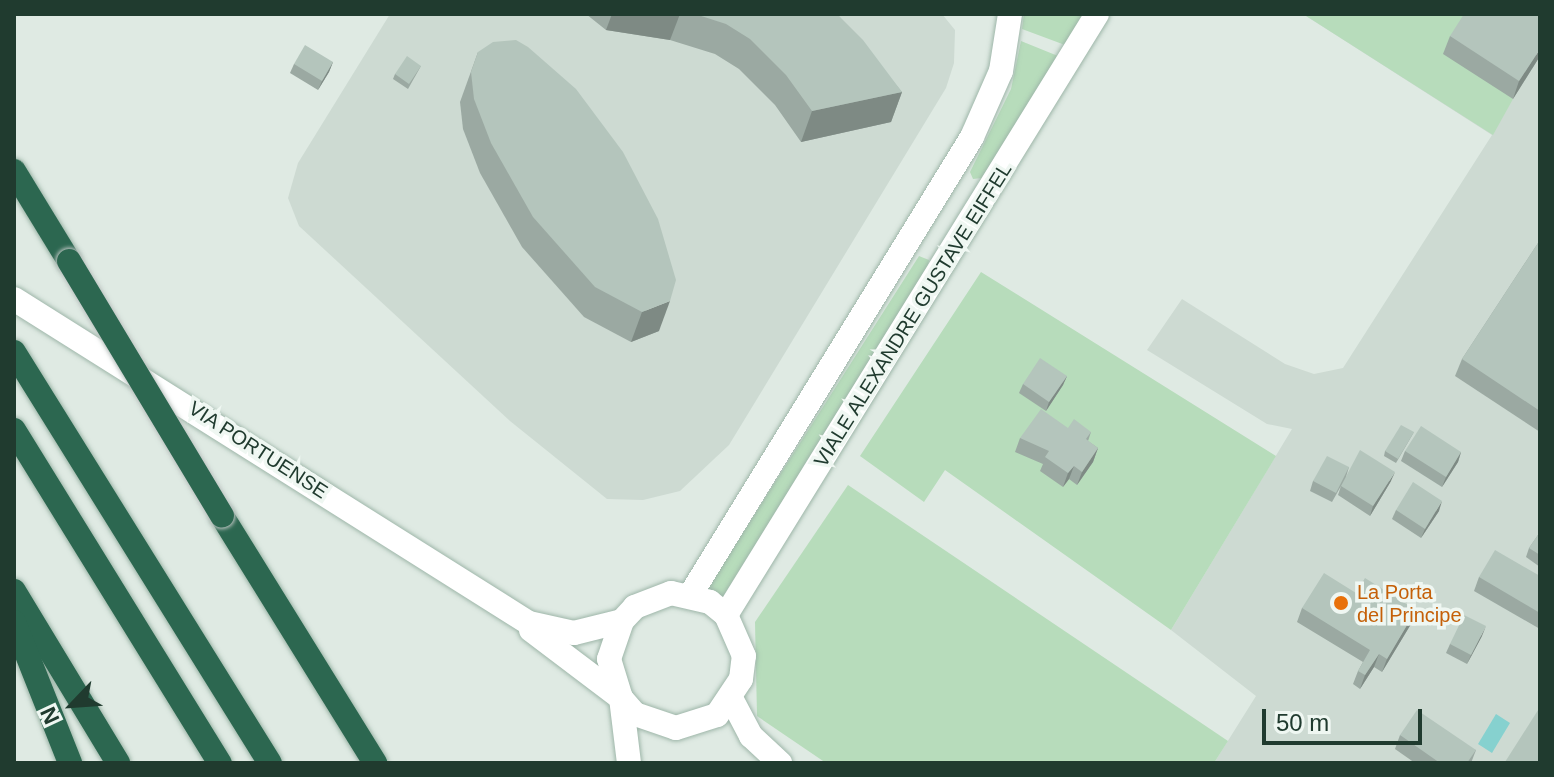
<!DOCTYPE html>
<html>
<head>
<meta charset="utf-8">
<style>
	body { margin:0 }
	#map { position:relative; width:1554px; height:777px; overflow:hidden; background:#dfeae3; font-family:Helvetica,sans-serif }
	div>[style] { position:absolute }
	.built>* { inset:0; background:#cddad2 }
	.green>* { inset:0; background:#b7dcbb }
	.water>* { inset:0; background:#86d1cf }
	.roads { filter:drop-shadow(0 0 2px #9eb6a9) drop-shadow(0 0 2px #9eb6a9) }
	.secondary>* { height:24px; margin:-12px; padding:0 12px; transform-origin:12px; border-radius:12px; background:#fff }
	.highway>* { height:24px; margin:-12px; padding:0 12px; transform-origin:12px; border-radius:12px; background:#2c6750 }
	.bridges { filter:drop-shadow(0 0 2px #bcc4c1) drop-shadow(0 0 2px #bcc4c1) }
	.highway-bridge>* { height:24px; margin:-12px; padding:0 12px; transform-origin:12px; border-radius:12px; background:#2c6750 }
	.wall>* { inset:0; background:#9ba9a2 }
	.shaded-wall>* { inset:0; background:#7e8a84 }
	.building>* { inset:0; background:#b4c5bc }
	.dots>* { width:22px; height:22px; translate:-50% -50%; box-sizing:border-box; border:4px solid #eff7f2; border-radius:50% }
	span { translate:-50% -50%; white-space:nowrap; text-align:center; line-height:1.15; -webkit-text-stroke:7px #eff7f2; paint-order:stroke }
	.street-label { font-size:20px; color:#203b2f }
	.food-label { font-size:20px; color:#c56008 }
	.left { translate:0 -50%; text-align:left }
	.frame { position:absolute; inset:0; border:16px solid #203b2f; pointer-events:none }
	.north { position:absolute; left:32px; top:665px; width:80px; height:80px; -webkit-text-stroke:6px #eff7f2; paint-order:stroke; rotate:245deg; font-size:22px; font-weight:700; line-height:32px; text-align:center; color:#203b2f }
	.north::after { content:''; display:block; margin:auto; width:28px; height:36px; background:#203b2f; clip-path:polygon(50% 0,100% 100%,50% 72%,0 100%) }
	.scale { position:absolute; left:1262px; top:709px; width:160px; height:36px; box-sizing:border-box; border:4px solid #203b2f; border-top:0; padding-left:10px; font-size:24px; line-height:28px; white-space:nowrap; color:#203b2f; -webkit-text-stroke:6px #eff7f2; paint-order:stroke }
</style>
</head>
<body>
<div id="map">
	<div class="built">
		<i style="clip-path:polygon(390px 14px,942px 14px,955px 30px,954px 63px,946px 88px,729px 445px,680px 491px,643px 500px,607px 499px,510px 421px,299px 226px,288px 198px,298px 163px)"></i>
		<i style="clip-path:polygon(1303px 14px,1540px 14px,1540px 763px,1214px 763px,1256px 696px,1171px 630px,1292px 429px,1267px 424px,1147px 350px,1182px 299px,1285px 364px,1314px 374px,1343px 368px,1492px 135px)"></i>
	</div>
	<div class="green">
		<i style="clip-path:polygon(1024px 14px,1085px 14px,1065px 45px,1022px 29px)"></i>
		<i style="clip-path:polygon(1303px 14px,1469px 14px,1513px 99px,1493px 135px)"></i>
		<i style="clip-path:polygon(1021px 41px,1058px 56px,982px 178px,973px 179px,970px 172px,1011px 89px)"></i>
		<i style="clip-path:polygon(919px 256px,929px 260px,928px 266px,719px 603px,704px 594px)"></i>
		<i style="clip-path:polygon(981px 272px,1276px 456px,1171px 630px,945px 470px,924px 502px,860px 456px)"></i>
		<i style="clip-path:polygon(848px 485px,1228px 741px,1214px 763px,826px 763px,757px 716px,755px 622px)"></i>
	</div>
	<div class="water">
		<i style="clip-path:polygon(1496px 714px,1510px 723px,1492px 753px,1478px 744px)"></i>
	</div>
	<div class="roads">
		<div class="secondary">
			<i style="left:14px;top:299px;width:608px;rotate:32.18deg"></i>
			<i style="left:529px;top:623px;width:46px;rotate:12.5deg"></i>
			<i style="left:574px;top:633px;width:49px;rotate:-14deg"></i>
			<i style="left:691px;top:594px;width:536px;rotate:-58.41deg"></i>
			<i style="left:972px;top:137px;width:72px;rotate:-66.3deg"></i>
			<i style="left:1001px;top:71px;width:58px;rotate:-81deg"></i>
			<i style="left:726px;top:615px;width:706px;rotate:-58.31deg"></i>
			<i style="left:531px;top:630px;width:113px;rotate:37.1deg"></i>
			<i style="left:621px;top:698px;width:21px;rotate:49deg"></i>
			<i style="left:635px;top:714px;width:43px;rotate:18.9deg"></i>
			<i style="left:676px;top:728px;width:43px;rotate:-17.6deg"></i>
			<i style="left:717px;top:715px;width:43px;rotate:-56.3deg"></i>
			<i style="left:741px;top:679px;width:23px;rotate:-83deg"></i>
			<i style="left:744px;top:656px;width:45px;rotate:-113.7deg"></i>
			<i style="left:726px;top:615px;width:21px;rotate:-141deg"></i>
			<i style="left:710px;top:602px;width:40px;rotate:-167deg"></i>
			<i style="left:671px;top:593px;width:39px;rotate:159deg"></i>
			<i style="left:635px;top:607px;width:19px;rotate:133deg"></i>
			<i style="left:622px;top:621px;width:40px;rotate:108.9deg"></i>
			<i style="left:609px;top:659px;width:41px;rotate:72.9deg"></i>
			<i style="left:621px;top:698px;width:65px;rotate:83deg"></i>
			<i style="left:732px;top:700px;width:41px;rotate:62.2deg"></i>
			<i style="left:751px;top:736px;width:40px;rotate:43deg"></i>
		</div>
		<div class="highway">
			<i style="left:14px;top:171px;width:105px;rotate:58.6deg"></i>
			<i style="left:14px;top:352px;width:484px;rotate:58.1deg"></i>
			<i style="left:14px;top:430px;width:392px;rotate:58.3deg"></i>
			<i style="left:222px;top:516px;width:291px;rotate:58.2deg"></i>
			<i style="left:14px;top:591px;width:201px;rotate:58.8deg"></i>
			<i style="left:14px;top:622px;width:152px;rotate:68.3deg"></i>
		</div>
	</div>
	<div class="bridges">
		<div class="highway-bridge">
			<i style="left:69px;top:261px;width:297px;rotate:59deg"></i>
		</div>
	</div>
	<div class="wall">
		<i style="clip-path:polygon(586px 14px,837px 14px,902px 92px,891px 122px,801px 142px,775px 105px,739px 69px,715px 54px,670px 40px,606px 30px)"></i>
		<i style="clip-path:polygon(1450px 36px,1540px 56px,1513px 99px,1443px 54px)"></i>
		<i style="clip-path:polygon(478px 52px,659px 331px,631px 342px,584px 317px,522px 247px,480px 173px,463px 129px,460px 102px)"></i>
		<i style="clip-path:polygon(333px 62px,329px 72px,318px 90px,290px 73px,294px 64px)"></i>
		<i style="clip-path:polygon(421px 66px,408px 89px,393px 79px,395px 74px)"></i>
		<i style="clip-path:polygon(1540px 240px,1540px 432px,1455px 376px,1462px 359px)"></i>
		<i style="clip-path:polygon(1067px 376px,1063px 385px,1046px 411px,1019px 393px,1023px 384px)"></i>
		<i style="clip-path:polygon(1091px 432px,1088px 441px,1098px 448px,1093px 462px,1077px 485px,1069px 479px,1063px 487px,1040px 471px,1043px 464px,1015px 452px,1020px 438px)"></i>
		<i style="clip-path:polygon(1414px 432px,1396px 463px,1384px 456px,1385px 451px)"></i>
		<i style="clip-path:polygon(1405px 451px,1461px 452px,1458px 462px,1442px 487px,1401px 461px)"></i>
		<i style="clip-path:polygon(1349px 467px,1346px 477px,1391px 481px,1370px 516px,1338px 495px,1341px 486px,1332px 502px,1310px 491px,1313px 481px)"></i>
		<i style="clip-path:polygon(1396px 510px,1439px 511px,1421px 538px,1392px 519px)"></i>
		<i style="clip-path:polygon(1540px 532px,1540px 567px,1526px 557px,1529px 548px)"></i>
		<i style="clip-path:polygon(1540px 576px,1540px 629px,1474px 591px,1479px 577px)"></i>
		<i style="clip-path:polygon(1356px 593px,1411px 624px,1382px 672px,1374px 667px,1360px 689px,1353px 684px,1358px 671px,1363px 662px,1297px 622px,1302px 608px)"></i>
		<i style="clip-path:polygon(1482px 636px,1467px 664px,1446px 653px,1450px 644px)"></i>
		<i style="clip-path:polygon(1400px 735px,1476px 750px,1471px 763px,1415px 763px,1395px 749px)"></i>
	</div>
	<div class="shaded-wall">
		<i style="clip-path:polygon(612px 14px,680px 14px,670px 40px,606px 30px)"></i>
		<i style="clip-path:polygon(1540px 49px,1540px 56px,1513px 99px,1519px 81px)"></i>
		<i style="clip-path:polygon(333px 62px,329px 72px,318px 90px,322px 81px)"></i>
		<i style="clip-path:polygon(902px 92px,891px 122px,801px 142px,812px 111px)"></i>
		<i style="clip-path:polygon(670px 301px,659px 331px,631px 342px,642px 312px)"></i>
		<i style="clip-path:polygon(1067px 376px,1063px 385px,1046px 411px,1049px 402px)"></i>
		<i style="clip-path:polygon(1098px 448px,1093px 462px,1077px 485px,1082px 472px)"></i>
		<i style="clip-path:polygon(1461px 452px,1458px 462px,1442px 487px,1446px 477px)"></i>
		<i style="clip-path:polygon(1074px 466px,1069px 479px,1063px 487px,1068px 473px)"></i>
		<i style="clip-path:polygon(1395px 472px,1391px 481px,1370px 516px,1373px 506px)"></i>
		<i style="clip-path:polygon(1442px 501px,1439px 511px,1421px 538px,1425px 529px)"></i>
		<i style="clip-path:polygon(1416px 610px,1411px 624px,1382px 672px,1387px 659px)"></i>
		<i style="clip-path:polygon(1486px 626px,1482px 636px,1467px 664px,1471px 655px)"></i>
		<i style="clip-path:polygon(1379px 654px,1374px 667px,1360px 689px,1365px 675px)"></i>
	</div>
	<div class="building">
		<i style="clip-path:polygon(695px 14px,837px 14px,863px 40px,902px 92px,812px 111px,786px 75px,750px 39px,726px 24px)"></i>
		<i style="clip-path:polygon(1464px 14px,1540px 14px,1540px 49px,1519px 81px,1450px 36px)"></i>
		<i style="clip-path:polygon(516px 40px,528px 47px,576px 89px,623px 152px,658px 219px,676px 280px,670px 301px,642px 312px,595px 287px,533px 217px,491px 143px,474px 99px,471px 72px,478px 52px,493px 42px)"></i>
		<i style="clip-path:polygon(305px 45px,333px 62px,322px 81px,294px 64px)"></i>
		<i style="clip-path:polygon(407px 56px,421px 66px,409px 84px,395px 74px)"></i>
		<i style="clip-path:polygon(1540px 240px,1540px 411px,1462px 359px)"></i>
		<i style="clip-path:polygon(1040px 358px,1067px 376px,1049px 402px,1023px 384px)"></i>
		<i style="clip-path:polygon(1041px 409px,1068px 428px,1074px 419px,1091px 432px,1086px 439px,1098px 448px,1082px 472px,1074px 466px,1068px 473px,1045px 457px,1049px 451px,1020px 438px)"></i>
		<i style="clip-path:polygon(1401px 425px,1414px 432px,1398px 459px,1385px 451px)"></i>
		<i style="clip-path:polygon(1421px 426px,1461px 452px,1446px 477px,1405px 451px)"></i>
		<i style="clip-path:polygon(1360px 450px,1395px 472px,1373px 506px,1341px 486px)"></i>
		<i style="clip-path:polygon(1327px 456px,1349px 467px,1336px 493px,1313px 481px)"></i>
		<i style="clip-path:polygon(1413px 482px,1442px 501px,1425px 529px,1396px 510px)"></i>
		<i style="clip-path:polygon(1540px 532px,1540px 555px,1529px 548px)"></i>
		<i style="clip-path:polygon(1495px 550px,1540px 576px,1540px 613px,1479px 577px)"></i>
		<i style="clip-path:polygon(1324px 573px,1356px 593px,1365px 578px,1416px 610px,1387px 659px,1379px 654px,1365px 675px,1358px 671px,1370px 650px,1302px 608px)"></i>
		<i style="clip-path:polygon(1464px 615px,1486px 626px,1471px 655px,1450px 644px)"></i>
		<i style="clip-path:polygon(1540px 707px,1540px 763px,1507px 763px,1505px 762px)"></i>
		<i style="clip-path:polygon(1417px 710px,1476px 750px,1467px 763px,1440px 763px,1400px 735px)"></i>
	</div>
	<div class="dots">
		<i style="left:1341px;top:603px;background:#e8710a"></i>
	</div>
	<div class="street-label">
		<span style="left:913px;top:315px;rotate:-58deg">VIALE ALEXANDRE GUSTAVE EIFFEL</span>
		<span style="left:258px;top:450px;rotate:33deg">VIA PORTUENSE</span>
	</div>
	<div class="food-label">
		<span class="left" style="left:1357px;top:604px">La Porta<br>del Principe</span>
	</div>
	<div class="frame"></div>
	<div class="north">N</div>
	<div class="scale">50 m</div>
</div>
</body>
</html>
